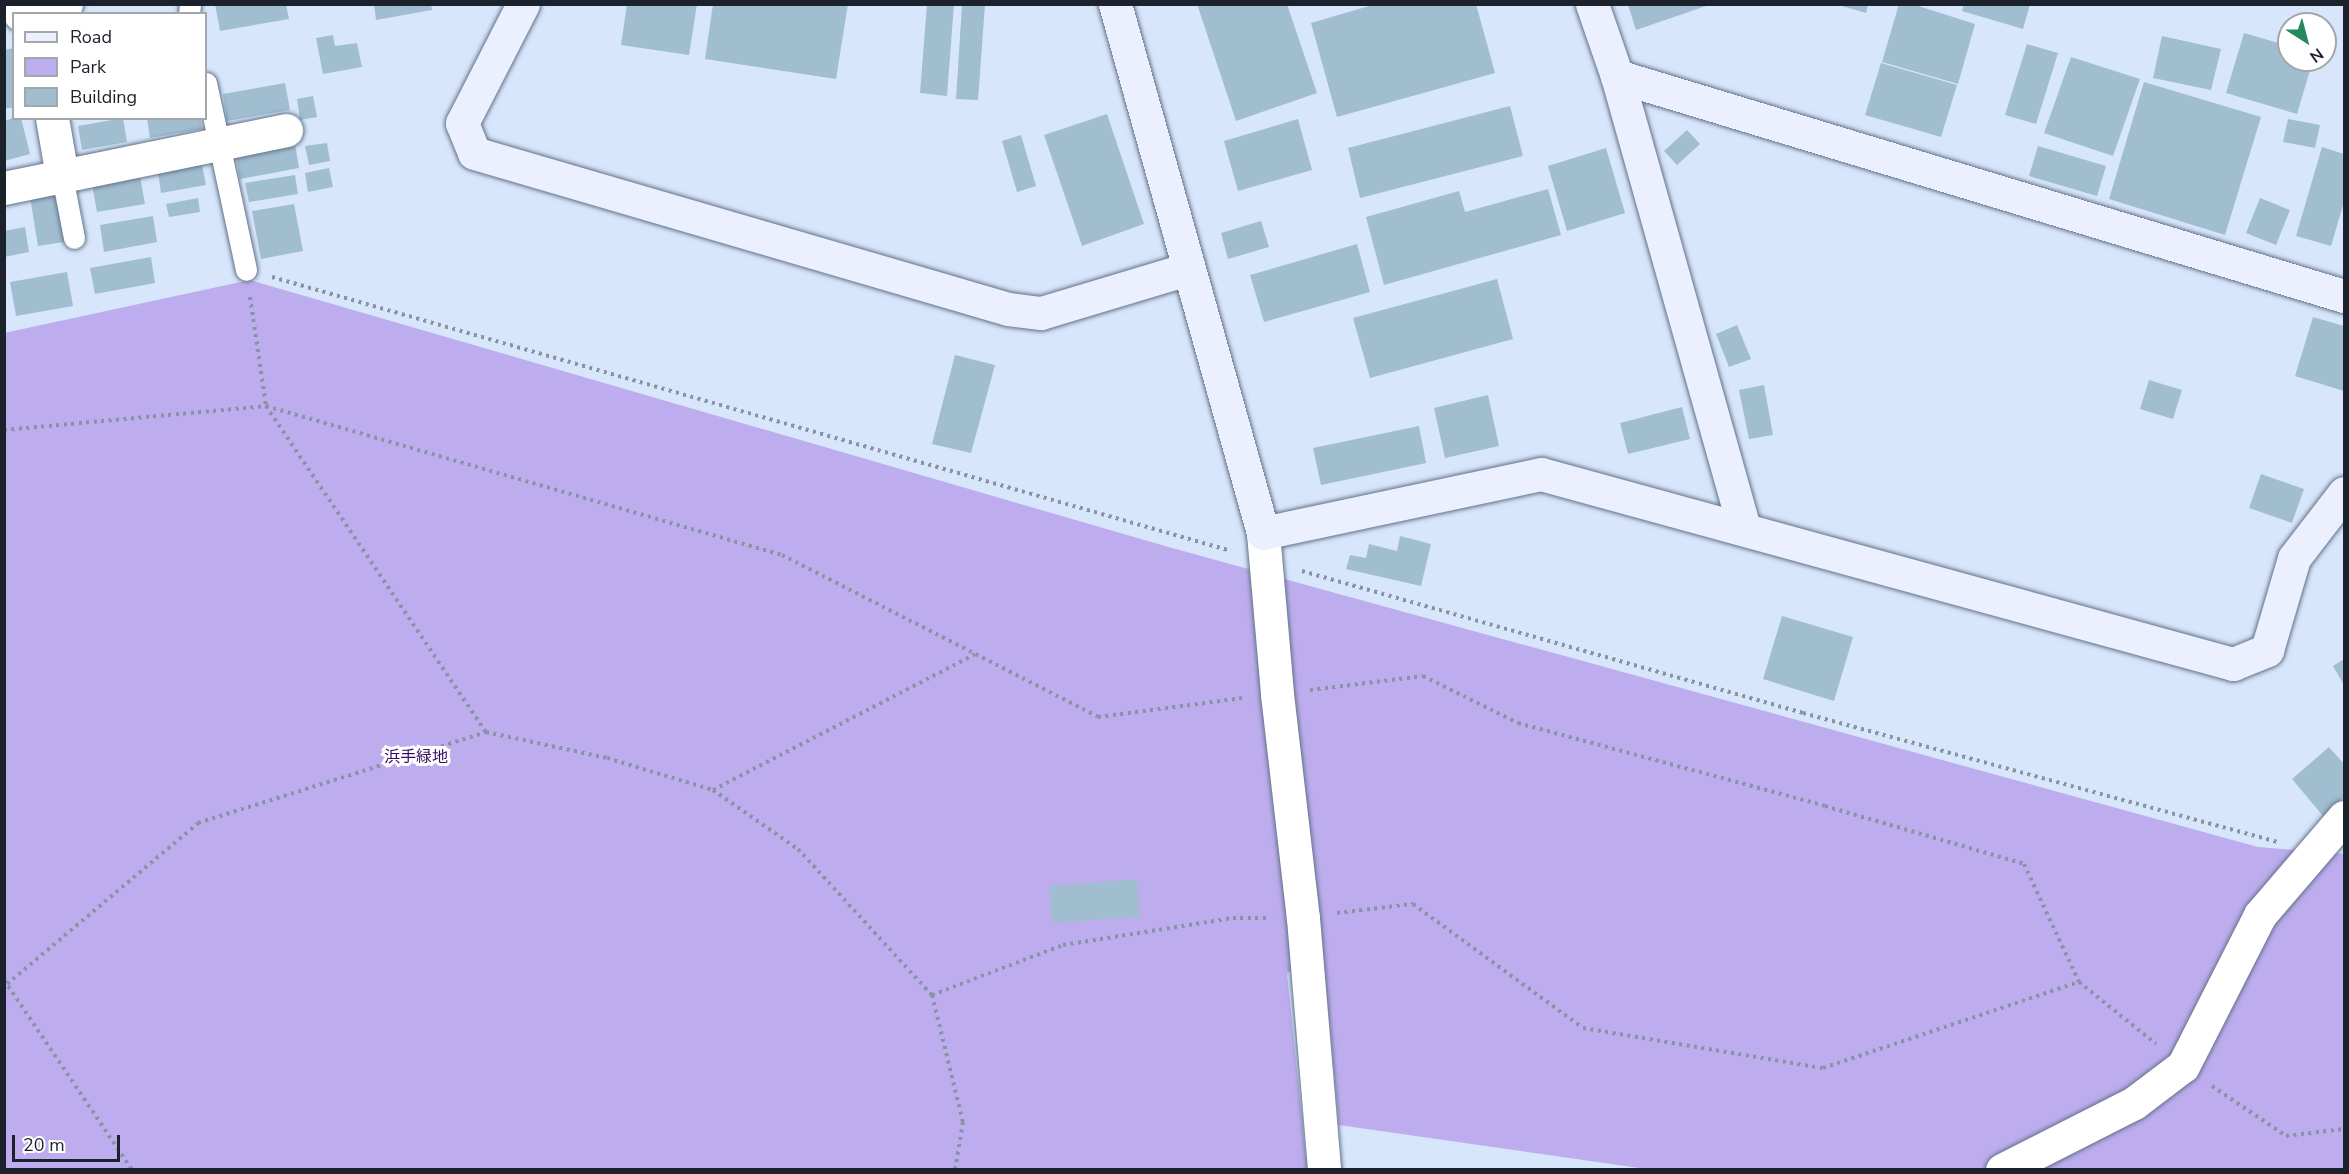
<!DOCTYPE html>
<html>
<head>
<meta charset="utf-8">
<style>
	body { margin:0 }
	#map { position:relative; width:2349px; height:1174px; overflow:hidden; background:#d7e6fb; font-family:"Nunito Sans","Noto Sans JP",sans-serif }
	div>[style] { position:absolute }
	.green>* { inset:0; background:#bdadee }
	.building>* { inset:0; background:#a1bed1 }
	.path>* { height:4px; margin-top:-2px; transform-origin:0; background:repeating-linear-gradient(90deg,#8893a3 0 3px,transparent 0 7.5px) }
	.roads { filter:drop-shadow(0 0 2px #61728a) drop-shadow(0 0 2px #61728a) }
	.lane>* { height:21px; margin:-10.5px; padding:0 10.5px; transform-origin:10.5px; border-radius:10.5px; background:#fff }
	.street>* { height:33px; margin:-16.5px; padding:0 16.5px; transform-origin:16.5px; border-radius:16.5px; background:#fff }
	.secondary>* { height:33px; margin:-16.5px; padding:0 16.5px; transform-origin:16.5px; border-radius:16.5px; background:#eceffd }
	span { translate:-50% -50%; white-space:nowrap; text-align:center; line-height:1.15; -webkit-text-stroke:6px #fff; paint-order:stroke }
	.park-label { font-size:16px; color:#330d65 }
	.frame { position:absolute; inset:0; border:6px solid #1b222b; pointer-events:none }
	.legend { position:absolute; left:12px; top:12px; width:195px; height:108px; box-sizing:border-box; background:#fff; border:2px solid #a4a7aa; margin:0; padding:8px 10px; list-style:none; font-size:18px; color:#1b222b }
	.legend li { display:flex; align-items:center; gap:12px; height:30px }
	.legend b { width:30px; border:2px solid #a4a7aa }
	.north { position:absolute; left:2277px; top:12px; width:60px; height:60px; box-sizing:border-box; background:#fff; border:2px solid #a4a7aa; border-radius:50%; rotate:144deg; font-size:16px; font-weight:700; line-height:24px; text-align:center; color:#1b222b }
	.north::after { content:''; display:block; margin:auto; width:21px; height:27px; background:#29875f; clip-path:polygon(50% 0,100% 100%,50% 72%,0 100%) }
	.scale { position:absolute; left:12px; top:1135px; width:108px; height:27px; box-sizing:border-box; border:3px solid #1b222b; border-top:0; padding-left:8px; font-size:18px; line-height:21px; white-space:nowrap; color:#1b222b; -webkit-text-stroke:4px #fff; paint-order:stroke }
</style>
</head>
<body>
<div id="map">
	<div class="green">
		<i style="clip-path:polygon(250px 280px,1165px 546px,2258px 847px,2344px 854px,2344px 1169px,1653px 1170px,1339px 1125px,1323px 958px,1287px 973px,1307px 1169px,5px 1169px,4px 333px)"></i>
	</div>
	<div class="building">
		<i style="clip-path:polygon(215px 4px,286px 4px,289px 19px,220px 31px)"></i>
		<i style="clip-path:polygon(374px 4px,431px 4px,432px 10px,376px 20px)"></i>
		<i style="clip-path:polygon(627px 4px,697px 4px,689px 55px,621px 45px)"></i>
		<i style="clip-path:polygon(713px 4px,848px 4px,836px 79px,705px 59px)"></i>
		<i style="clip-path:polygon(927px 4px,954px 4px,947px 96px,920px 93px)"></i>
		<i style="clip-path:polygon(1197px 4px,1287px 4px,1317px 93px,1236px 121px)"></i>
		<i style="clip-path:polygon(1376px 4px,1476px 4px,1495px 73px,1337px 117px,1311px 23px)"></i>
		<i style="clip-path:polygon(1835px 4px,1868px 4px,1866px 13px)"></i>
		<i style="clip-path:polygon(1899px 4px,1912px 4px,1975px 24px,1958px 84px,1882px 62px)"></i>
		<i style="clip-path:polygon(1964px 4px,2030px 4px,2023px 29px,1962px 11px)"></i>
		<i style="clip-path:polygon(962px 5px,985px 5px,978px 100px,956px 99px)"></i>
		<i style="clip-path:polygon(1628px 5px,1709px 5px,1636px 30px)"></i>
		<i style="clip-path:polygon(2244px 33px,2289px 46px,2289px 60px,2313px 60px,2297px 114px,2226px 93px)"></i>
		<i style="clip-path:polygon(333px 35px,335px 46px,357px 43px,362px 67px,323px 74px,316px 38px)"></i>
		<i style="clip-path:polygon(2162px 36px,2221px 49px,2211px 90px,2153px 78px)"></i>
		<i style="clip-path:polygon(2027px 44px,2058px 53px,2036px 124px,2005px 115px)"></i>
		<i style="clip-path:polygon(14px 48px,14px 107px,4px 109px,4px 50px)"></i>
		<i style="clip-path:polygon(2071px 57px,2140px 79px,2113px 156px,2044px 133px)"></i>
		<i style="clip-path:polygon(1881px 63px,1957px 85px,1941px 137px,1865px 115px)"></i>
		<i style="clip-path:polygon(2144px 82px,2261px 117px,2225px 235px,2109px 199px)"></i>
		<i style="clip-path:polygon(285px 83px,290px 110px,227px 121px,223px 94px)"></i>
		<i style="clip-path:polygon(313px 96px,317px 117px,300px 120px,297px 99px)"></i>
		<i style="clip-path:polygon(1510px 106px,1523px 156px,1360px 198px,1348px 148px)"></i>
		<i style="clip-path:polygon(1107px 114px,1144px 224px,1082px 246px,1044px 135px)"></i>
		<i style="clip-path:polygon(13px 118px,21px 118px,30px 154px,4px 161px,4px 121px)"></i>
		<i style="clip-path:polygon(123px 118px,127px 142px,82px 150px,78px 126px)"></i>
		<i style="clip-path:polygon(147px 118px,200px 118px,202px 129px,150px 138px)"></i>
		<i style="clip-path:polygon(1298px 119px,1312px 170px,1238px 191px,1224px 141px)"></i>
		<i style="clip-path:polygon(2288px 119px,2320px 125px,2315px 148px,2283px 142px)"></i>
		<i style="clip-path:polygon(1687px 130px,1700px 144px,1677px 165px,1664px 151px)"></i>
		<i style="clip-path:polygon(1021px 135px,1036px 186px,1017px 192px,1002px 141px)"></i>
		<i style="clip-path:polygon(327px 143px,330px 161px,309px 165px,305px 146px)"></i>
		<i style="clip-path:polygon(295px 144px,299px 168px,240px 179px,236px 155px)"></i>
		<i style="clip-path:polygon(2038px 146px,2106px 166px,2097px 196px,2029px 176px)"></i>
		<i style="clip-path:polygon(2322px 147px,2344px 154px,2344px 202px,2331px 246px,2296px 236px)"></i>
		<i style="clip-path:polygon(1606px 148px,1625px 213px,1567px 231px,1548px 166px)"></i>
		<i style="clip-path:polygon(202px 165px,206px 185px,161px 193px,158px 172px)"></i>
		<i style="clip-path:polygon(329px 168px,333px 187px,308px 192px,305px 173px)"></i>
		<i style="clip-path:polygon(295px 175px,298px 194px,249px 202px,245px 183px)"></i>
		<i style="clip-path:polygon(140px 176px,145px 204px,97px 212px,92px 184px)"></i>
		<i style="clip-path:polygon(1548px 189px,1561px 235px,1384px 285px,1366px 217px,1459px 191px,1465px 212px)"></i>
		<i style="clip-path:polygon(55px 192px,64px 242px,38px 246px,30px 197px)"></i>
		<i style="clip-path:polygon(198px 198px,200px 212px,169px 217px,166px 204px)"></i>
		<i style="clip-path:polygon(2260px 198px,2290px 210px,2276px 245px,2246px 233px)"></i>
		<i style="clip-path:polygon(294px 204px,303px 251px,261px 259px,252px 211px)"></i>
		<i style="clip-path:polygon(153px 216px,157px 242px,104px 252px,100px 225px)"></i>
		<i style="clip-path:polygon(1261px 221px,1269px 247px,1228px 259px,1221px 233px)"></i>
		<i style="clip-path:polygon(25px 227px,29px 252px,4px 257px,4px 231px)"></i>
		<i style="clip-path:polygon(1357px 244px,1370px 292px,1264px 322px,1250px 275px)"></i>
		<i style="clip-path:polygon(151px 257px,155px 283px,95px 294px,90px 268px)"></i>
		<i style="clip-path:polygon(67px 272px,73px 306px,16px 316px,10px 282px)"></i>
		<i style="clip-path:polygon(1497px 279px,1513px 339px,1370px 378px,1353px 318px)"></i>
		<i style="clip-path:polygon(2313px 317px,2344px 326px,2344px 391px,2295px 376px)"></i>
		<i style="clip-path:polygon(1737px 325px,1751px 359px,1729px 367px,1716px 334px)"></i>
		<i style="clip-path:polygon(955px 355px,995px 365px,971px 453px,932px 444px)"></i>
		<i style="clip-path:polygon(2149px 380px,2182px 390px,2173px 419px,2140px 409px)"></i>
		<i style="clip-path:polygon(1764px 385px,1773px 435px,1749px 439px,1739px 390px)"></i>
		<i style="clip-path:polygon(1488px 395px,1499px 446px,1445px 458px,1434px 408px)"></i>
		<i style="clip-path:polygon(1682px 407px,1690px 439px,1628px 454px,1620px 423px)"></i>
		<i style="clip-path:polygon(1419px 426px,1426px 463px,1321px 485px,1313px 448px)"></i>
		<i style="clip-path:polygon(2261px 474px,2304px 489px,2292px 523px,2249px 508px)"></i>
		<i style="clip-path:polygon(1400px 536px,1431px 544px,1421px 586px,1346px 569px,1350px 555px,1366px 558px,1369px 544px,1397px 551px)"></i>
		<i style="clip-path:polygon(1782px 616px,1853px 637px,1834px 701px,1763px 679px)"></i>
		<i style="clip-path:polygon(2344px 659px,2344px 685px,2333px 666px)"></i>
		<i style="clip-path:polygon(2329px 747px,2344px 764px,2344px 797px,2323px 816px,2292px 779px)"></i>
		<i style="clip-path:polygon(1137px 879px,1140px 917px,1052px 923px,1049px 886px)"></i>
	</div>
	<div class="path">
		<i style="left:272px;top:277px;width:994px;rotate:15.94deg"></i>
		<i style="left:250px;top:297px;width:110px;rotate:81.6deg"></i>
		<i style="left:266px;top:406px;width:393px;rotate:56deg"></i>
		<i style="left:4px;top:430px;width:263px;rotate:-5.2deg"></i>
		<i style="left:266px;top:406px;width:537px;rotate:16.11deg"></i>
		<i style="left:782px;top:555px;width:355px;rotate:27.1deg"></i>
		<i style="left:1098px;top:717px;width:146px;rotate:-7.5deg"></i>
		<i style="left:1302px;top:571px;width:521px;rotate:15.82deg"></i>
		<i style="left:1803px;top:713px;width:492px;rotate:15.2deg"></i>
		<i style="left:1310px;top:690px;width:114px;rotate:-7.1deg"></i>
		<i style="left:1423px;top:676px;width:106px;rotate:26.3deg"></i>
		<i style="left:1518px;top:723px;width:318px;rotate:15.1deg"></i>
		<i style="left:1825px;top:806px;width:207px;rotate:16.2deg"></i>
		<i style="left:2024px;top:864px;width:130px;rotate:65deg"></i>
		<i style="left:2079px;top:982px;width:99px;rotate:38.8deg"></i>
		<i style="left:713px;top:790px;width:295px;rotate:-27.4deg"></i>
		<i style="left:1337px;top:913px;width:77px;rotate:-6.8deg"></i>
		<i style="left:1413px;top:904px;width:210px;rotate:36.1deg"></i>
		<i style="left:1583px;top:1028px;width:243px;rotate:9.5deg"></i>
		<i style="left:1823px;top:1068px;width:270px;rotate:-18.6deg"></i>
		<i style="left:4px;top:980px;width:229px;rotate:56deg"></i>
		<i style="left:7px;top:984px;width:250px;rotate:-40.1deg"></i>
		<i style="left:198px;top:823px;width:302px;rotate:-17.5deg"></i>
		<i style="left:486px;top:732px;width:124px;rotate:12.1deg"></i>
		<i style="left:607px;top:758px;width:111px;rotate:16.8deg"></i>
		<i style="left:713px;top:790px;width:103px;rotate:34.8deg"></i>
		<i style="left:798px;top:849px;width:198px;rotate:47.5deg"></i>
		<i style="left:932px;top:995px;width:131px;rotate:76.3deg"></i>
		<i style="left:963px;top:1122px;width:49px;rotate:99.5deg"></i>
		<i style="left:932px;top:995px;width:140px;rotate:-20.9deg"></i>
		<i style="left:1063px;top:945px;width:172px;rotate:-9deg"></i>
		<i style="left:1233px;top:918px;width:34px"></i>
		<i style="left:2212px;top:1086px;width:89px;rotate:34deg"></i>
		<i style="left:2286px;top:1136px;width:58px;rotate:-6.9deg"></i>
	</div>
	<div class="roads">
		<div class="lane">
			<i style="left:189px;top:14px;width:10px;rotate:-84deg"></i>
			<i style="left:206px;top:83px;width:191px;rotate:77.9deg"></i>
			<i style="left:62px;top:176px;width:63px;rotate:79deg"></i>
		</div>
		<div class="street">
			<i style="left:20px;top:14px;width:47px;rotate:-12.3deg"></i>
			<i style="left:52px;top:118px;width:59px;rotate:80.2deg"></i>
			<i style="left:4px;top:188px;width:288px;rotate:-11.6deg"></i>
			<i style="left:1263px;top:533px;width:162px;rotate:85deg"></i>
			<i style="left:1277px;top:694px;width:226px;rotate:83.4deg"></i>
			<i style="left:1303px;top:918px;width:253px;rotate:85.2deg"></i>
			<i style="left:2002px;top:1170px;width:148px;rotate:-26.9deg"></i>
			<i style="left:2134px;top:1103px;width:61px;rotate:-37.1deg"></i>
			<i style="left:2183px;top:1066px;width:169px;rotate:-63deg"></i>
			<i style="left:2260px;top:915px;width:129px;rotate:-49.4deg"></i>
		</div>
		<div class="secondary">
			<i style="left:523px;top:4px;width:134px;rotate:117.1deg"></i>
			<i style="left:462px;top:123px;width:32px;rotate:68deg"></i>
			<i style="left:474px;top:153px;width:556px;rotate:16.28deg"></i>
			<i style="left:1008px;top:309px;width:33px;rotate:7deg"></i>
			<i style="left:1041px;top:313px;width:153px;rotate:-16.7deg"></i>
			<i style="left:1115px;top:4px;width:549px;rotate:74.37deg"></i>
			<i style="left:1263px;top:533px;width:284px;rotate:-12deg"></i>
			<i style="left:1541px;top:474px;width:718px;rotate:15.35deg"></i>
			<i style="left:2233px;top:664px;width:37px;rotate:-22deg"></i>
			<i style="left:2267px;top:650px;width:96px;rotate:-73.6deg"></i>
			<i style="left:2294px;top:558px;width:82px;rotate:-52.4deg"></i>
			<i style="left:1592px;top:4px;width:76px;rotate:70.9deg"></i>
			<i style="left:1617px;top:76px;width:470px;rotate:74.3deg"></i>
			<i style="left:1617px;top:76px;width:760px;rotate:16.84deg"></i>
		</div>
	</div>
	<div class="park-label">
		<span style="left:416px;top:757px">浜手緑地</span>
	</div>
	<div class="frame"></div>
	<ul class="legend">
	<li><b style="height:8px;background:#eceffd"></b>Road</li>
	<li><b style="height:16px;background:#bdadee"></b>Park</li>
	<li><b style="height:16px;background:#a1bed1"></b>Building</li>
	</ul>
	<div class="north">N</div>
	<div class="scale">20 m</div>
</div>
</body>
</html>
